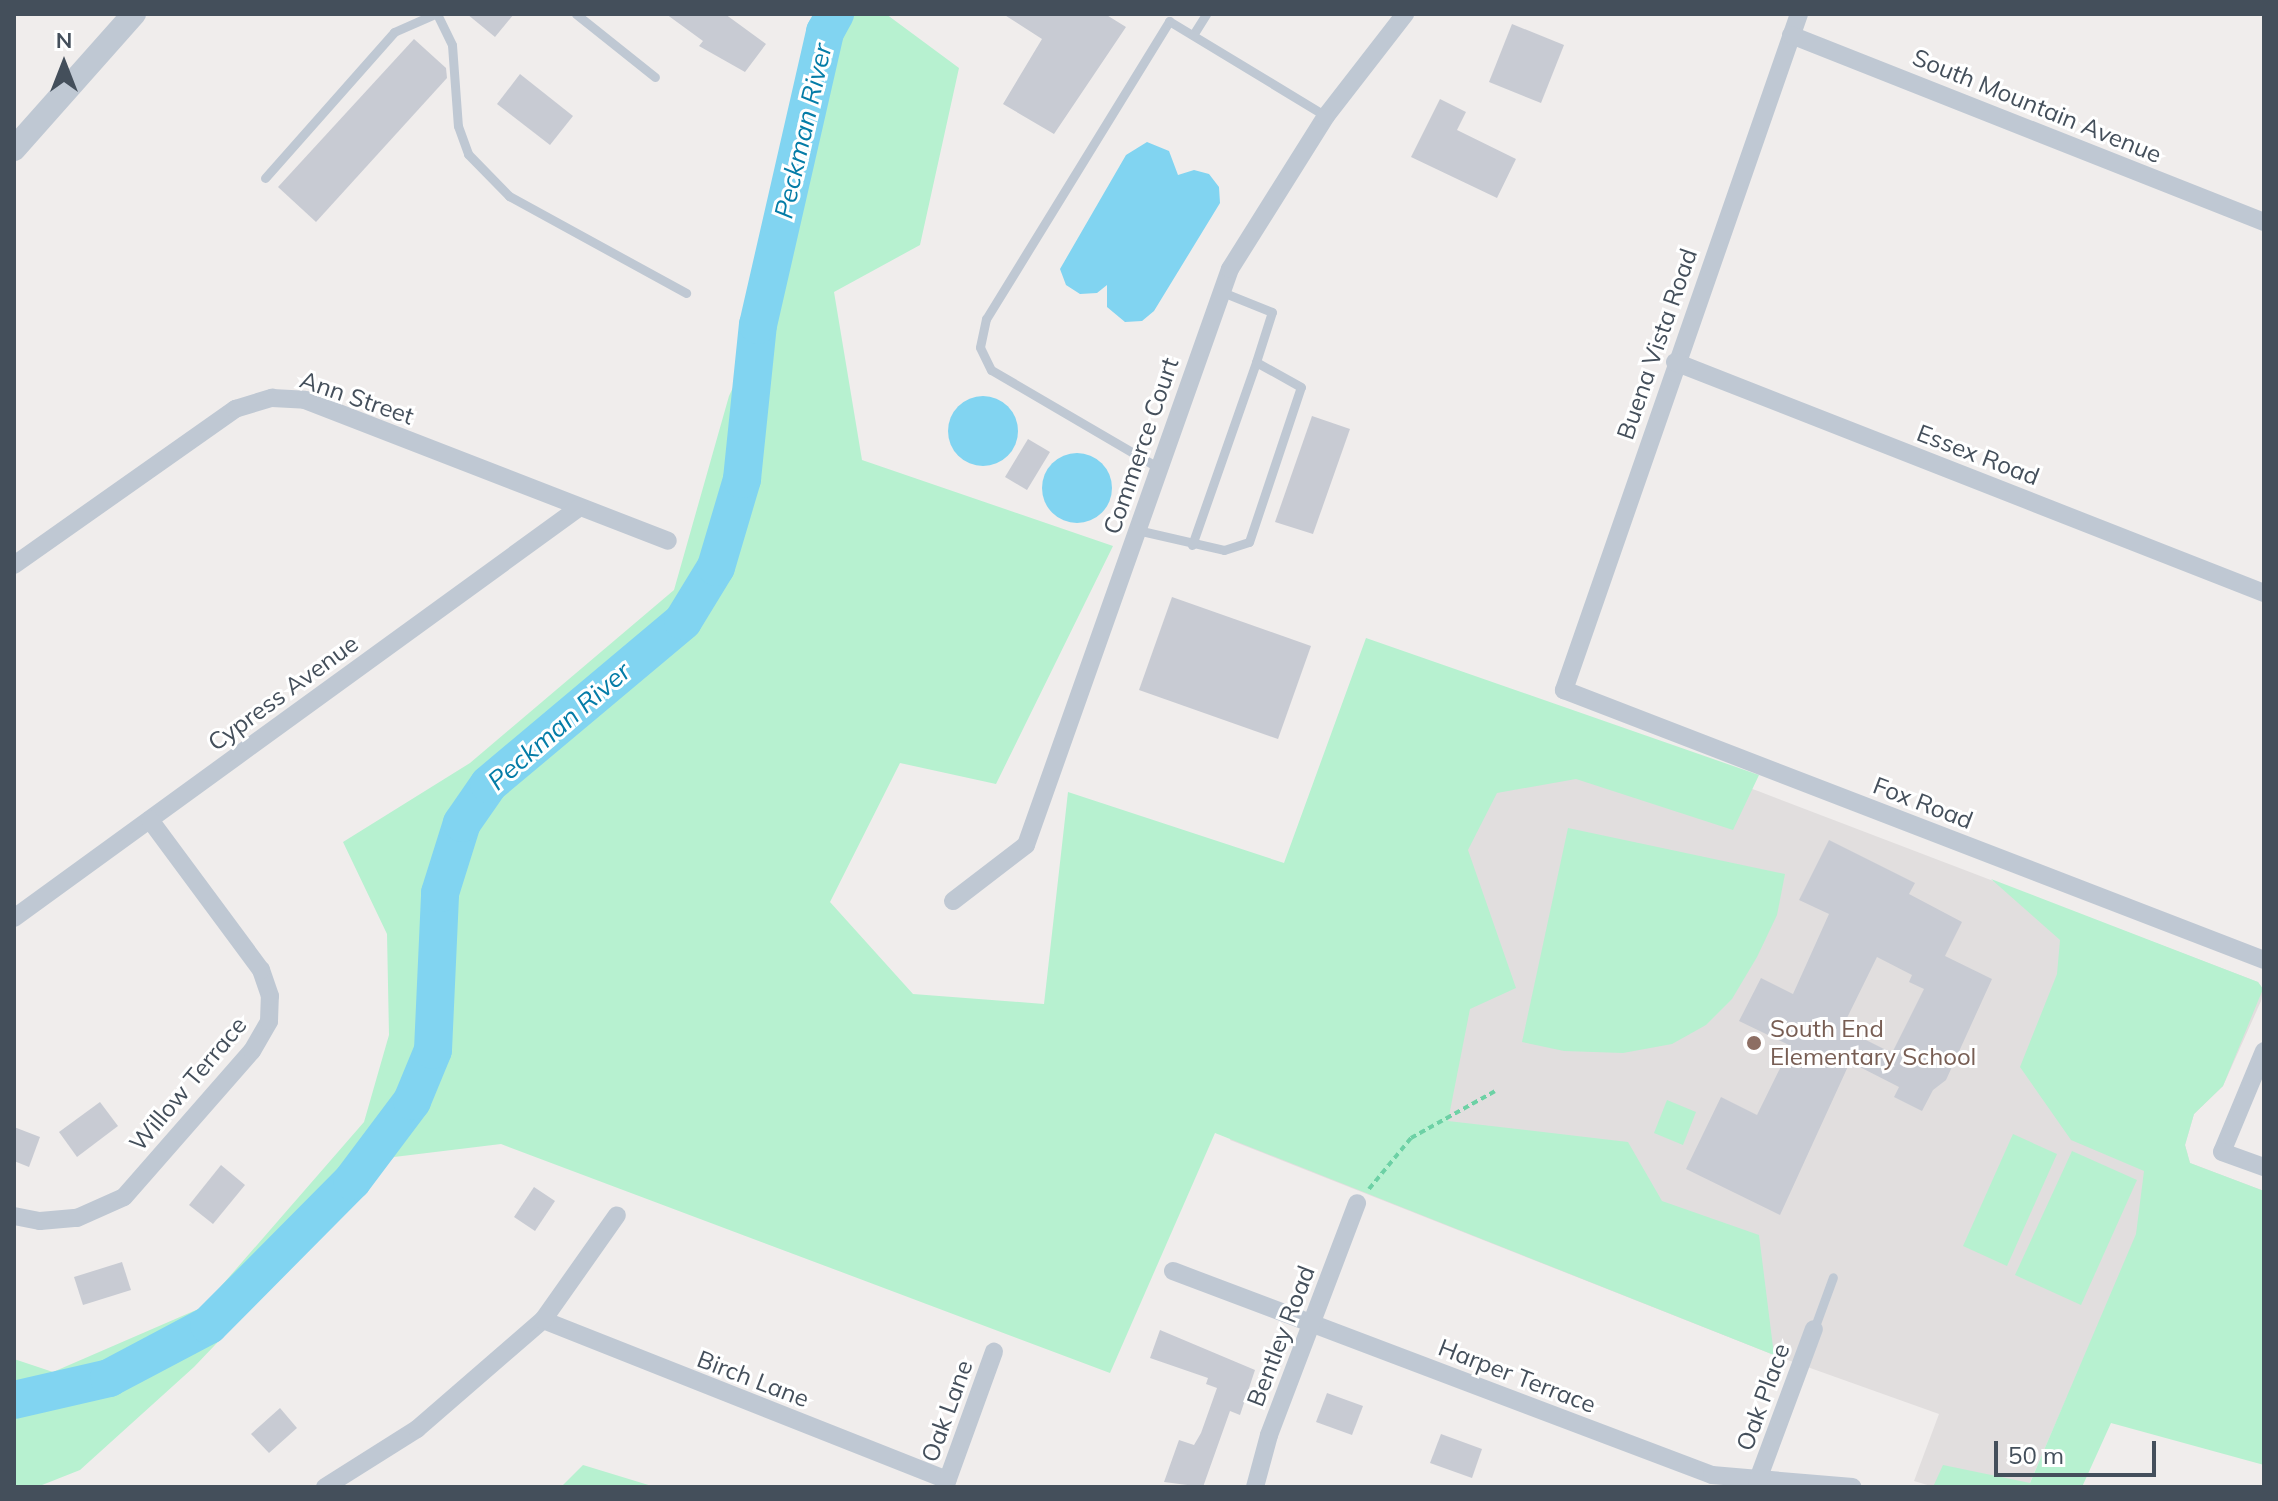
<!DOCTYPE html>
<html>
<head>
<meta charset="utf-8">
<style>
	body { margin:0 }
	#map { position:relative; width:2278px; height:1501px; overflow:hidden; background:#f0edec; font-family:Mulish,sans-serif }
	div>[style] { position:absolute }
	.education>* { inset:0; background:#e1dede }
	.green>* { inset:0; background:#b7f1d0 }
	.water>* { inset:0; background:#81d4f1 }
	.round { border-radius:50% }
	.river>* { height:38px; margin:-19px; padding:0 19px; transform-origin:19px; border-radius:19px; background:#81d4f1 }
	.building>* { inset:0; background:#c8cbd3 }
	.path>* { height:4px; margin-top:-2px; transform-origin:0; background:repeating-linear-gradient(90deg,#6dd1a5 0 6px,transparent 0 10px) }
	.service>* { height:9px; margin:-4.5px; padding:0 4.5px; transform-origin:4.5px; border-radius:4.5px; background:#bfc8d3 }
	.minor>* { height:18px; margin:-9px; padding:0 9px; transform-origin:9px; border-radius:9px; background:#bfc8d3 }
	.tertiary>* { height:24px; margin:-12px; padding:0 12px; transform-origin:12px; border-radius:12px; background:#bfc8d3 }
	.dots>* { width:22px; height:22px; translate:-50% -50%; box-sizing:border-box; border:4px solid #fff; border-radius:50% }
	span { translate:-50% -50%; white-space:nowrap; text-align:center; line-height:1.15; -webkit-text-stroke:6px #fff; paint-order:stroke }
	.street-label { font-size:24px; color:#444f5b }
	.education-label { font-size:24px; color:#785e54 }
	.left { translate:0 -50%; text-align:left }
	.water-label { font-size:26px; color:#047ca7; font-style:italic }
	.frame { position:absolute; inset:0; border:16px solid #444f5b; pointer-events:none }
	.north { position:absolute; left:24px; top:24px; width:80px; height:80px; -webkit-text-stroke:6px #fff; paint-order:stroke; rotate:0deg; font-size:22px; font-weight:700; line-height:32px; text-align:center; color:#444f5b }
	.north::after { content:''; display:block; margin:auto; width:28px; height:36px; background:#444f5b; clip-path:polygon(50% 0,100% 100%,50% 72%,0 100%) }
	.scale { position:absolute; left:1994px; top:1441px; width:162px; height:36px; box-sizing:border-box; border:4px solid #444f5b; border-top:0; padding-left:10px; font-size:24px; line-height:28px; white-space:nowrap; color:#444f5b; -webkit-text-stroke:6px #fff; paint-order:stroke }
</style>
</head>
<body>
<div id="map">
	<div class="education">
		<i style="clip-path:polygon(1403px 666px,1758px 791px,2258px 982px,2263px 989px,2261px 1001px,2223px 1086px,2194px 1114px,2185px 1145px,2190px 1163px,2264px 1191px,2194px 1421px,2067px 1397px,2028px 1487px,1934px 1487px,1914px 1481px,1939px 1414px,1774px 1355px,1230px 1140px)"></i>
	</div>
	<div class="green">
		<i style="clip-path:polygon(818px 14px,886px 14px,959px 68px,920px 245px,834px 292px,862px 460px,1113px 546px,996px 784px,900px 763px,830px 902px,913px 994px,1044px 1004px,1068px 792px,1284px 863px,1366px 638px,1759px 775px,1733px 830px,1576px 779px,1497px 793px,1468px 850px,1516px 988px,1470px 1009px,1448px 1121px,1628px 1142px,1662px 1201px,1759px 1235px,1774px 1355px,1215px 1133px,1110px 1373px,501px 1144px,394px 1157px,194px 1367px,80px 1470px,37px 1487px,14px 1487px,14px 1359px,53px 1372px,203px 1307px,364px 1122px,389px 1035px,387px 934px,343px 842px,470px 763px,674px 590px,729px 396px,744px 364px)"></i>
		<i style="clip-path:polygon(1568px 828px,1785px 874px,1777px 915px,1757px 957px,1732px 999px,1706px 1025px,1672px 1044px,1623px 1053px,1564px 1051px,1522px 1042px)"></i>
		<i style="clip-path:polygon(1991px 879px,2258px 982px,2263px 989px,2223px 1086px,2194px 1114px,2185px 1145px,2190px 1163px,2264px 1191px,2264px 1465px,2111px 1423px,2082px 1487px,1933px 1487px,1943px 1465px,2030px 1483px,2136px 1234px,2144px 1171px,2071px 1140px,2020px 1067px,2057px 974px,2060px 940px)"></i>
		<i style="clip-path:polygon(1667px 1100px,1696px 1112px,1683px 1145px,1654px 1133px)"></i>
		<i style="clip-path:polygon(2013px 1134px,2057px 1154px,2007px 1266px,1963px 1246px)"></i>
		<i style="clip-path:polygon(2072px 1151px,2137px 1180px,2081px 1305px,2015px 1275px)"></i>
		<i style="clip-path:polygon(583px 1465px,655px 1487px,561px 1487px)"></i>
	</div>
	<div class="water">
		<i style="clip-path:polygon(1147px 142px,1169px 151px,1178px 175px,1194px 170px,1209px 174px,1219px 187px,1220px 203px,1154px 311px,1142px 321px,1125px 322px,1107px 307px,1107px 285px,1097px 293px,1080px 294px,1066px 285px,1060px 269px,1126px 155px)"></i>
		<i class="round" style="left:948px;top:396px;width:70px;height:70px"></i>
		<i class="round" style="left:1042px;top:453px;width:70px;height:70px"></i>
	</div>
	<div class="river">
		<i style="left:14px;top:1400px;width:98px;rotate:-13deg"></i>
		<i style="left:109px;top:1378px;width:113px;rotate:-27.9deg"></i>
		<i style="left:209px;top:1325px;width:203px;rotate:-45.2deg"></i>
		<i style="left:352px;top:1181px;width:100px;rotate:-53.1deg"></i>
		<i style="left:412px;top:1101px;width:55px;rotate:-67.6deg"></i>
		<i style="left:433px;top:1050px;width:157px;rotate:-87.4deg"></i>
		<i style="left:440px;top:893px;width:73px;rotate:-72.6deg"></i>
		<i style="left:462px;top:823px;width:47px;rotate:-55.3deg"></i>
		<i style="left:489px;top:784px;width:253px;rotate:-40deg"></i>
		<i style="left:683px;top:621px;width:63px;rotate:-58.6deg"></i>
		<i style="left:716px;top:567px;width:92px;rotate:-73.5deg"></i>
		<i style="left:742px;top:479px;width:155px;rotate:-84.1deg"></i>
		<i style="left:758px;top:325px;width:301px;rotate:-77.1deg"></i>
		<i style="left:825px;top:32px;width:21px;rotate:-61deg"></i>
	</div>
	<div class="building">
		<i style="clip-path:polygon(467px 14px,514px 14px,495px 37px)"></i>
		<i style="clip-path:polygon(666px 14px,725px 14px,766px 44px,745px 72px,699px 46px,703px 41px)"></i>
		<i style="clip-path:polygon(1003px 14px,1105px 14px,1126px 27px,1054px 134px,1003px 104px,1042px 39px)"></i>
		<i style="clip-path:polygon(1512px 24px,1564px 45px,1541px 103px,1489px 82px)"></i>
		<i style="clip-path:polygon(414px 39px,446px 68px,447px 78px,316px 222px,278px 187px)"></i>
		<i style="clip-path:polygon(520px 74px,573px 116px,550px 145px,497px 104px)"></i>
		<i style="clip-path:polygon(1440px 99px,1466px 112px,1457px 130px,1516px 159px,1497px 198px,1411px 157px)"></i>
		<i style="clip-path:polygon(1312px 416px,1350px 429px,1313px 534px,1275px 522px)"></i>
		<i style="clip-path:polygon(1028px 439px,1050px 452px,1027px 490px,1005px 477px)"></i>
		<i style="clip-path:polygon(1172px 597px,1311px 646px,1278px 739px,1139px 690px)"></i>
		<i style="clip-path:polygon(evenodd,1829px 840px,1915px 883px,1909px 894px,1962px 922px,1945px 956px,1992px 979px,1946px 1080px,1933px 1090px,1922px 1111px,1894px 1097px,1899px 1087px,1850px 1062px,1780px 1215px,1686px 1169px,1721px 1097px,1757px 1115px,1791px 1046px,1739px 1021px,1761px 978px,1793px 994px,1829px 914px,1799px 900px,1829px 840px,1877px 957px,1912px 975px,1909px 982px,1924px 989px,1892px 1053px,1842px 1028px,1877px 957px)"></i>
		<i style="clip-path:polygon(100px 1102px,118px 1126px,77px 1157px,59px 1132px)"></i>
		<i style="clip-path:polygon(14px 1127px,40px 1137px,29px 1167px,14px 1161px)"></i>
		<i style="clip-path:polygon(221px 1165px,245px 1185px,213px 1224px,189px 1205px)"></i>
		<i style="clip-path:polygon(534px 1187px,555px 1201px,535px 1231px,514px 1217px)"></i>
		<i style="clip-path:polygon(122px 1262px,131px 1290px,83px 1305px,74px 1277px)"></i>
		<i style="clip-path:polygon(1160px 1330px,1255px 1370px,1240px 1415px,1230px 1411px,1203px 1487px,1164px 1482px,1179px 1440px,1194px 1445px,1201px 1433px,1217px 1388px,1206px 1384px,1208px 1378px,1150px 1358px)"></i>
		<i style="clip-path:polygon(1327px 1393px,1363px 1406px,1352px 1435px,1316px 1422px)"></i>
		<i style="clip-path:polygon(280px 1408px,297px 1428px,269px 1453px,251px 1434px)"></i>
		<i style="clip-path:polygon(1441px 1434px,1482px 1449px,1472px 1478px,1430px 1463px)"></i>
	</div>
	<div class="path">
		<i style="left:1369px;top:1189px;width:66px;rotate:-50.5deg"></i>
		<i style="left:1411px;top:1138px;width:96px;rotate:-29.2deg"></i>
	</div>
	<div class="service">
		<i style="left:437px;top:14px;width:34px;rotate:64deg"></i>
		<i style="left:452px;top:45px;width:81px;rotate:85.8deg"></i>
		<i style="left:458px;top:126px;width:30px;rotate:70deg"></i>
		<i style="left:468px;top:154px;width:59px;rotate:45.7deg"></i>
		<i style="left:509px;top:196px;width:202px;rotate:28.7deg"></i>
		<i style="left:576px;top:14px;width:101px;rotate:38.6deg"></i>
		<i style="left:1193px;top:35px;width:25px;rotate:-58deg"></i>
		<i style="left:265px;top:178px;width:195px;rotate:-48.5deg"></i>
		<i style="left:394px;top:32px;width:45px;rotate:-23.7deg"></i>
		<i style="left:1159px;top:468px;width:194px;rotate:-149.7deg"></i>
		<i style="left:991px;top:370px;width:25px;rotate:-116deg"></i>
		<i style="left:980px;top:347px;width:29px;rotate:-78deg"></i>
		<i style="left:986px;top:319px;width:350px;rotate:-58.4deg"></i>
		<i style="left:1169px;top:21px;width:184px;rotate:31.2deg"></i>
		<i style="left:1137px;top:530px;width:89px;rotate:12.9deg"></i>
		<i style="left:1224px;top:550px;width:26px;rotate:-18deg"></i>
		<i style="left:1249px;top:542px;width:163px;rotate:-71.5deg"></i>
		<i style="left:1301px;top:387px;width:51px;rotate:-150.9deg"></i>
		<i style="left:1256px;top:362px;width:52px;rotate:-72.3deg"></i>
		<i style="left:1272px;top:312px;width:54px;rotate:-158.2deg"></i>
		<i style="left:1192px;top:545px;width:194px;rotate:-70.7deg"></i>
		<i style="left:1814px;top:1329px;width:55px;rotate:-69.9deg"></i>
	</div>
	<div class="minor">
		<i style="left:1799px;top:14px;width:716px;rotate:109.17deg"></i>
		<i style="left:1564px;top:690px;width:750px;rotate:21.09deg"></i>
		<i style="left:1791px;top:35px;width:509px;rotate:21.57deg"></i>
		<i style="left:1675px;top:362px;width:633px;rotate:21.41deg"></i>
		<i style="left:14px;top:565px;width:271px;rotate:-35.2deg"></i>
		<i style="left:235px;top:409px;width:39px;rotate:-17deg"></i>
		<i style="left:272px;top:398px;width:33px;rotate:3deg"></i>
		<i style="left:305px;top:400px;width:389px;rotate:21.2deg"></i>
		<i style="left:953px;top:901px;width:92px;rotate:-37.5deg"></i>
		<i style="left:1026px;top:845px;width:611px;rotate:-70.5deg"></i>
		<i style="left:1230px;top:269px;width:181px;rotate:-57.9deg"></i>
		<i style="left:1326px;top:116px;width:129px;rotate:-52.2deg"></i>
		<i style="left:14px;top:918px;width:699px;rotate:-35.99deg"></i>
		<i style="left:2264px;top:1051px;width:109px;rotate:112.6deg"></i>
		<i style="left:2222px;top:1152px;width:45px;rotate:19.7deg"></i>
		<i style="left:14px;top:1216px;width:26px;rotate:11deg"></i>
		<i style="left:40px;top:1221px;width:37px;rotate:-5deg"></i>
		<i style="left:77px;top:1218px;width:51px;rotate:-24.1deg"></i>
		<i style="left:124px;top:1197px;width:194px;rotate:-48.8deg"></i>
		<i style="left:252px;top:1051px;width:34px;rotate:-60deg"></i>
		<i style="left:269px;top:1021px;width:25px;rotate:-88deg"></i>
		<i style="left:270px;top:996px;width:28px;rotate:-109deg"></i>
		<i style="left:261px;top:970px;width:187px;rotate:-126.5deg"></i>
		<i style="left:1173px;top:1271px;width:576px;rotate:20.73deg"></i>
		<i style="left:1712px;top:1475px;width:141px;rotate:4.9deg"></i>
		<i style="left:543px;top:1320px;width:435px;rotate:21.6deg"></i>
		<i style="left:1757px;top:1482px;width:163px;rotate:-69.6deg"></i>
		<i style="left:325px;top:1487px;width:109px;rotate:-32.2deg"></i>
		<i style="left:417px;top:1429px;width:167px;rotate:-40.9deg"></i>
		<i style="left:543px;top:1320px;width:128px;rotate:-54.8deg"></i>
		<i style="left:945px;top:1487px;width:144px;rotate:-70.1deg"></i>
		<i style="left:1255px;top:1487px;width:54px;rotate:-74.9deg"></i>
		<i style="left:1269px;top:1435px;width:248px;rotate:-69.2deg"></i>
	</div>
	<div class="tertiary">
		<i style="left:14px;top:149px;width:181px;rotate:-48.4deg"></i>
	</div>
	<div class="dots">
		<i style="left:1754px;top:1043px;background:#8d6e63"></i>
	</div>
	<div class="street-label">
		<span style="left:2037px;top:106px;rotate:22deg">South Mountain Avenue</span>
		<span style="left:1657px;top:344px;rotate:-71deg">Buena Vista Road</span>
		<span style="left:357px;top:398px;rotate:19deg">Ann Street</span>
		<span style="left:1141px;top:446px;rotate:-71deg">Commerce Court</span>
		<span style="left:1978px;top:455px;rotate:21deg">Essex Road</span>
		<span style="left:283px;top:693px;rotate:-36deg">Cypress Avenue</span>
		<span style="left:1923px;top:803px;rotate:21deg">Fox Road</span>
		<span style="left:188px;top:1084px;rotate:-50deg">Willow Terrace</span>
		<span style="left:1281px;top:1336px;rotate:-69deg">Bentley Road</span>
		<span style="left:1517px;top:1376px;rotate:21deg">Harper Terrace</span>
		<span style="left:753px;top:1379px;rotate:21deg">Birch Lane</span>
		<span style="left:1763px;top:1397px;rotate:-70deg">Oak Place</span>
		<span style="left:947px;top:1411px;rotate:-70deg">Oak Lane</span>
	</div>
	<div class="education-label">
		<span class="left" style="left:1770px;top:1043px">South End<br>Elementary School</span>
	</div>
	<div class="water-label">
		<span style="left:803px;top:131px;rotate:-77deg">Peckman River</span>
		<span style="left:559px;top:726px;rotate:-41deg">Peckman River</span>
	</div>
	<div class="frame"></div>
	<div class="north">N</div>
	<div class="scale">50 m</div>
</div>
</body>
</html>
